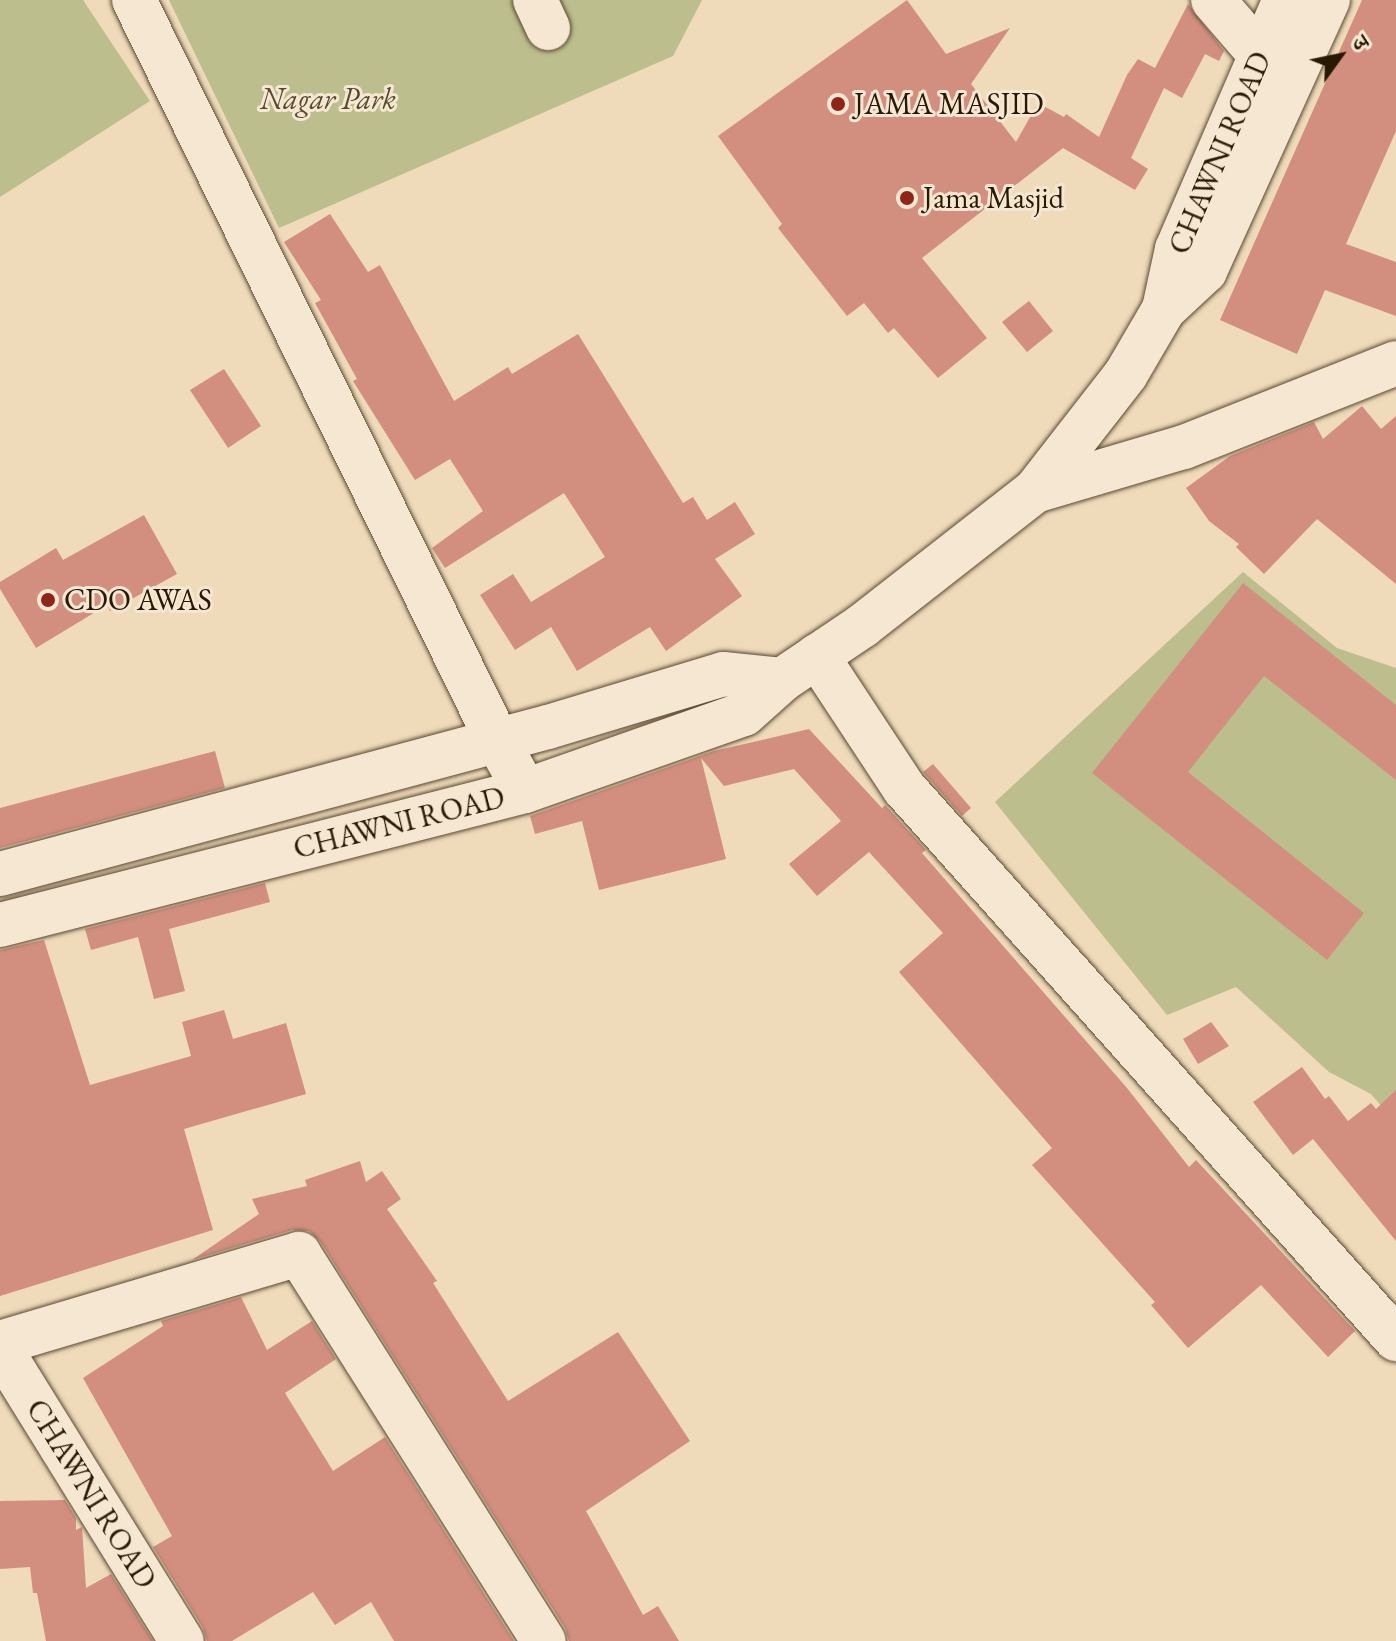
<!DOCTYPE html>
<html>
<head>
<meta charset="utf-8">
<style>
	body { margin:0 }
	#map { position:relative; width:1396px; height:1641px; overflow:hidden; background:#efdaba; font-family:"EB Garamond","Noto Serif Devanagari",serif }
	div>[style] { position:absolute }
	.green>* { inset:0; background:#bcbe8d }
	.building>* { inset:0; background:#d28f80 }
	.roads { filter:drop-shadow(0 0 2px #5a4931) drop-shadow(0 0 2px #5a4931) }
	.minor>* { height:44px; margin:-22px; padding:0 22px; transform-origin:22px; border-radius:22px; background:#f5e7d2 }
	.dots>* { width:22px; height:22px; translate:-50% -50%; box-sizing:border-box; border:4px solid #f5e7d2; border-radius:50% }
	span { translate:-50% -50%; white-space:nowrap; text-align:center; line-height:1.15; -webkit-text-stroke:6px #f5e7d2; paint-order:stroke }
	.park-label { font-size:30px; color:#554b2c; font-style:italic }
	.poi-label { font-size:30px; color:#291903 }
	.left { translate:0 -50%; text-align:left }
	.street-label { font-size:30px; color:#291903 }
	.north { position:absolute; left:1300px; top:16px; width:80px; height:80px; -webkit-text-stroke:6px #f5e7d2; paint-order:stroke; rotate:57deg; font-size:22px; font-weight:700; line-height:32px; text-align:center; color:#291903 }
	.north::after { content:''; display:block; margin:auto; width:28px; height:36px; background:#291903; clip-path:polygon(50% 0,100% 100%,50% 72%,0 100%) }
</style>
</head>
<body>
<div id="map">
	<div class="green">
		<i style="clip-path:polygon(0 0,83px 0,150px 101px,0 197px)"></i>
		<i style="clip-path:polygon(169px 0,702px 0,673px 56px,279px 228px)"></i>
		<i style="clip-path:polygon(1243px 572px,1337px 648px,1396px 668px,1396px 1123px,1371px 1094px,1329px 1072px,1236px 987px,1167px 1015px,995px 802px)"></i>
	</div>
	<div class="building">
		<i style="clip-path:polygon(907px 0,946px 54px,1010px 28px,971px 84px,1016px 142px,1038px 103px,1064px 117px,1066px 114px,1099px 137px,1127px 75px,1138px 59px,1155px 68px,1188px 4px,1224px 51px,1219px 61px,1205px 54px,1182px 98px,1164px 88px,1131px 158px,1148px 169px,1135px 190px,1063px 148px,922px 258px,987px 338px,938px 378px,894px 328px,888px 333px,864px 303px,847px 316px,778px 228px,782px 224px,718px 136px)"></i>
		<i style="clip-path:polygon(1362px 0,1396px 0,1396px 131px,1346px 244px,1396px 262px,1396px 316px,1325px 290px,1297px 354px,1220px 320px)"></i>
		<i style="clip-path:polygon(330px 214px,368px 272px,380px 265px,454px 401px,508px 367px,512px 374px,578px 334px,683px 503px,693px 497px,707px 520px,735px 502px,755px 534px,715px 559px,742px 596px,666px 651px,650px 627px,577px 671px,551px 627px,515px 650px,480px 595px,513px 574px,531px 602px,605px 557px,564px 493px,445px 568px,432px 548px,483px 511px,450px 459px,415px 480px,353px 381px,357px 379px,315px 303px,321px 300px,284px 242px)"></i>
		<i style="clip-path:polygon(1029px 301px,1053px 331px,1027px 352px,1002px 322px)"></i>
		<i style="clip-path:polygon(224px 369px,261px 426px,228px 448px,190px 390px)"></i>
		<i style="clip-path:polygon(1362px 406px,1381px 429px,1396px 416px,1396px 584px,1317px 519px,1264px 574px,1236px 547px,1239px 544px,1209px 521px,1186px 488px,1230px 456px,1314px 422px,1323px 439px)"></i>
		<i style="clip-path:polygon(144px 515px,177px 574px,110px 611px,107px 605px,36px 648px,0 589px,0 582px,56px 548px,63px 560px)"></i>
		<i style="clip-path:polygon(1243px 583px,1396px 705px,1396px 780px,1264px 676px,1188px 772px,1364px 913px,1327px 960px,1092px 773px)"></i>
		<i style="clip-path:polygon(809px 729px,882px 808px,885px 805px,926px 850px,922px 853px,1127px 1088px,1189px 1167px,1196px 1160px,1355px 1331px,1328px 1357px,1261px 1285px,1188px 1348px,1151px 1305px,1155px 1302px,1032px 1165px,1052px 1148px,899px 972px,943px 933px,869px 852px,817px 896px,789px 864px,841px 821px,794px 769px,724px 786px,701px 758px,726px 859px,599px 890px,582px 821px,535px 834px,530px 816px,714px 751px)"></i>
		<i style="clip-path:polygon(215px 751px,225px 788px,0 848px,0 808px)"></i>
		<i style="clip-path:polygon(933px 764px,971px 808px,962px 816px,923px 772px)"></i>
		<i style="clip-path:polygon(265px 883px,270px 902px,169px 929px,185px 991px,154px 999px,138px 937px,91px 950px,85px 929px)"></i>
		<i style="clip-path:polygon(44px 940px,90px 1085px,191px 1056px,182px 1022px,224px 1010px,233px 1039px,286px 1023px,306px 1094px,184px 1129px,213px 1230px,0 1296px,0 950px)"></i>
		<i style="clip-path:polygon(1211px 1022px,1229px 1046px,1198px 1064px,1183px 1039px)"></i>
		<i style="clip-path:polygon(1302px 1067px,1325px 1099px,1329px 1096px,1348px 1121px,1371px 1103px,1376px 1109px,1396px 1090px,1396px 1241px,1313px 1139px,1293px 1155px,1253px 1102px)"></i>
		<i style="clip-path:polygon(360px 1161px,366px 1182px,382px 1171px,401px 1199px,387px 1209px,437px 1281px,433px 1283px,508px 1401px,618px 1332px,690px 1441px,586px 1511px,643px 1615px,658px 1606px,679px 1641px,569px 1641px,565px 1628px,320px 1241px,309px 1231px,292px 1230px,192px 1260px,259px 1214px,252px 1199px,307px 1186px,305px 1180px)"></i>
		<i style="clip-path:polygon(241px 1297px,267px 1350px,312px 1321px,336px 1359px,285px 1393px,333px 1471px,385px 1437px,514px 1641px,394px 1641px,371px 1602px,335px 1625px,313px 1592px,232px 1641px,207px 1641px,203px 1628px,153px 1547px,172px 1536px,83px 1378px,163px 1326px,161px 1321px)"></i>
		<i style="clip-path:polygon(65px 1500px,76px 1518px,76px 1530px,82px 1527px,86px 1588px,111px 1574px,153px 1641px,46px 1641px,37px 1593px,33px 1593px,30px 1567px,0 1569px,0 1501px)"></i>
	</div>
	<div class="roads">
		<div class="minor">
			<i style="left:134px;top:0;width:824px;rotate:63.87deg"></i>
			<i style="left:497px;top:740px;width:58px;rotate:61.2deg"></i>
			<i style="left:535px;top:0;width:31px;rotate:65deg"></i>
			<i style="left:1213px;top:0;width:96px;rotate:49.2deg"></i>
			<i style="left:1164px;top:309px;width:61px;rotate:-77.8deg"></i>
			<i style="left:1177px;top:249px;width:271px;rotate:-66.6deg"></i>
			<i style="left:1035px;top:491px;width:155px;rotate:-16.5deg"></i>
			<i style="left:1184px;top:447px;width:228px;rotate:-21.6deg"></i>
			<i style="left:817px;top:656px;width:158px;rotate:56.6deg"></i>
			<i style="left:904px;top:788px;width:739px;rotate:48.24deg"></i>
			<i style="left:0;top:874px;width:567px;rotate:-15.02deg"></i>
			<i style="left:548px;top:727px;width:183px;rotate:-16.8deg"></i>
			<i style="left:723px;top:674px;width:59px;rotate:5.8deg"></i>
			<i style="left:0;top:925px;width:542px;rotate:-14.32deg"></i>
			<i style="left:525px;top:791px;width:232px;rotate:-19.4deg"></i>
			<i style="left:744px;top:714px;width:51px;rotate:-41.8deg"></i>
			<i style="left:782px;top:680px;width:97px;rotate:-34deg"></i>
			<i style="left:862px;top:626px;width:219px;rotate:-38deg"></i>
			<i style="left:1035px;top:491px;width:148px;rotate:-52.1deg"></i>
			<i style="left:1126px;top:374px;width:75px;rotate:-59.7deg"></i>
			<i style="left:1164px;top:309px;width:56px;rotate:-42.8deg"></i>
			<i style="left:1205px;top:271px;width:298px;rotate:-65.6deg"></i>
			<i style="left:0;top:1343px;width:312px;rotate:-16.6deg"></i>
			<i style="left:299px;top:1254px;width:458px;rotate:57.7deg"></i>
			<i style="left:0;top:1348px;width:345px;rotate:58.2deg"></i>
		</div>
	</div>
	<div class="dots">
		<i style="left:838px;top:104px;background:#8f2418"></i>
		<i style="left:907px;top:198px;background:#8f2418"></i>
		<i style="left:48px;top:600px;background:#8f2418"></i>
	</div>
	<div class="park-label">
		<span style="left:328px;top:99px">Nagar Park</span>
	</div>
	<div class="poi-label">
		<span class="left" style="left:854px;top:104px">JAMA MASJID</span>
		<span class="left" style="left:923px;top:198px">Jama Masjid</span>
		<span class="left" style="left:64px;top:600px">CDO AWAS</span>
	</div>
	<div class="street-label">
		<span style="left:1220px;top:153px;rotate:-67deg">CHAWNI ROAD</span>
		<span style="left:399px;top:823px;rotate:-14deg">CHAWNI ROAD</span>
		<span style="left:91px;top:1494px;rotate:58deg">CHAWNI ROAD</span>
	</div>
	<div class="north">उ</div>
</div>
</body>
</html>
